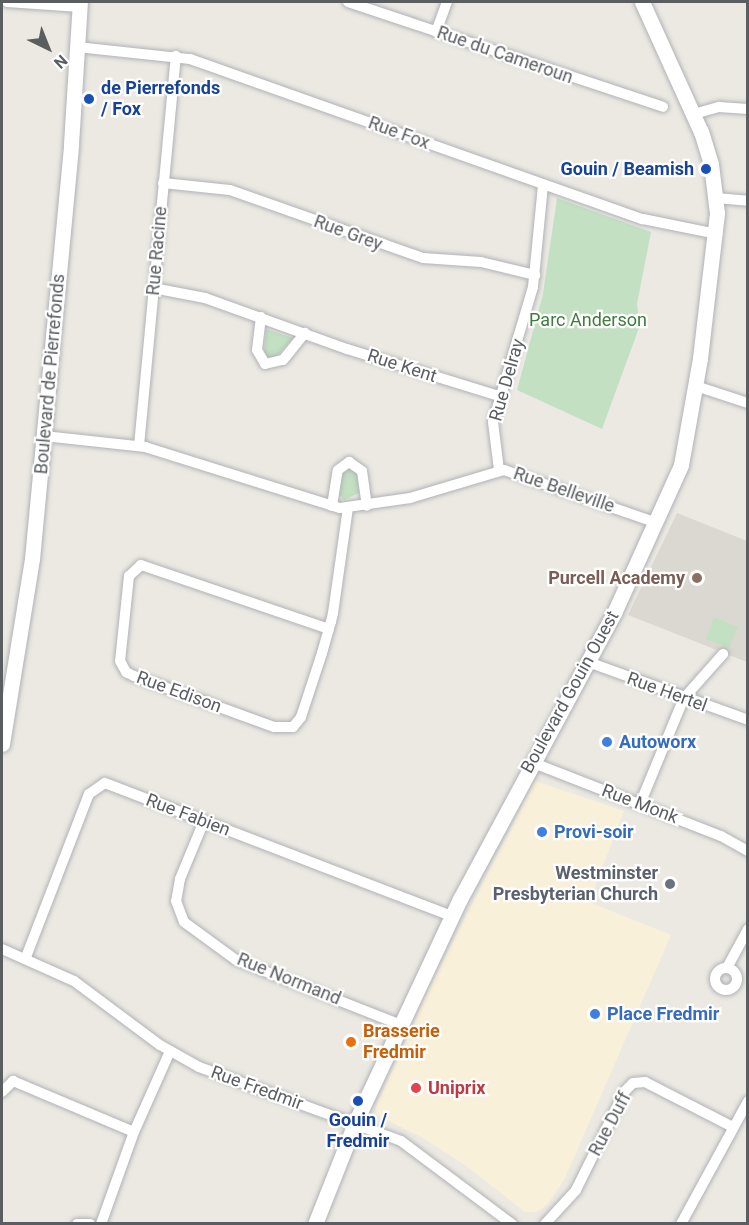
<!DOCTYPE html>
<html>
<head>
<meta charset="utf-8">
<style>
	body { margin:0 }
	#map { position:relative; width:749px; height:1225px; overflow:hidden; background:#ebe9e2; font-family:Roboto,sans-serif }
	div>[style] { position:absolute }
	.commercial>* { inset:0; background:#f9f0da }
	.education>* { inset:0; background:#dbd8d1 }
	.green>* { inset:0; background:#c3e0c2 }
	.roads { filter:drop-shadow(0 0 2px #b0b2b6) drop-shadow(0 0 2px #b0b2b6) }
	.street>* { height:10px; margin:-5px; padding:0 5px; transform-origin:5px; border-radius:5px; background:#fff }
	.street>.ring { margin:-5px; padding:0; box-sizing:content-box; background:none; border:10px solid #fff; border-radius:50% }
	.secondary>* { height:15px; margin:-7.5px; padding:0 7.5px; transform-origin:7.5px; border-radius:7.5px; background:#fff }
	.dots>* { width:16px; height:16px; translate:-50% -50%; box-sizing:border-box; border:3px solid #fff; border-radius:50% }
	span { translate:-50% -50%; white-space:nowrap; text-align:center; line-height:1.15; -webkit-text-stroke:4.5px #fff; paint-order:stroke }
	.street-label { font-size:18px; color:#5a5e61 }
	.transit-label { font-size:18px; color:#164399; font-weight:700 }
	.left { translate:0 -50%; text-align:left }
	.right { translate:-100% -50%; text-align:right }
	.park-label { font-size:18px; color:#3f7c3f }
	.education-label { font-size:18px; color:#785e54; font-weight:700 }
	.shop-label { font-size:18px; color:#366cbe; font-weight:700 }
	.worship-label { font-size:18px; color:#5b616d; font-weight:700 }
	.food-label { font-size:18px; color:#c56008; font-weight:700 }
	.health-label { font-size:18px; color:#be3a42; font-weight:700 }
	.frame { position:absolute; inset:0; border:3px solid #5a5e61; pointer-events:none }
	.north { position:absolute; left:18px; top:18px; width:60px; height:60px; -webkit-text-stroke:4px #fff; paint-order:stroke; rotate:137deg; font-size:16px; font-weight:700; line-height:24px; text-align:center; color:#5a5e61 }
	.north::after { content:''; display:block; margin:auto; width:21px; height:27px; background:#5a5e61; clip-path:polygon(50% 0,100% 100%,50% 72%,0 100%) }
</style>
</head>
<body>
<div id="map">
	<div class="commercial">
		<i style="clip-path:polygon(535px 781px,624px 811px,589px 902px,671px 935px,565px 1178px,548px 1204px,537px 1212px,525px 1212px,465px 1165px,423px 1138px,377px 1115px,376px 1107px,429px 989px)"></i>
	</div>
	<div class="education">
		<i style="clip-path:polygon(677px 513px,747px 541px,747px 662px,628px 615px)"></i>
	</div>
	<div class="green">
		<i style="clip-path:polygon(557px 198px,651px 232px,637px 304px,640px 325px,602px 429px,517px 390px,543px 294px)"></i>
		<i style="clip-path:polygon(266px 329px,293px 338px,275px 358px,268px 359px,264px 354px)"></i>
		<i style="clip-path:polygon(351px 468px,358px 476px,359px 493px,344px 500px,339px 494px,343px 472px)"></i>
		<i style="clip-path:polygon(714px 617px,738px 627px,729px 648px,706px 639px)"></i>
	</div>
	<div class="roads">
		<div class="street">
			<i style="left:7px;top:2px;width:73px;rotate:3.9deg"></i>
			<i style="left:348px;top:2px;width:332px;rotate:18.4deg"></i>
			<i style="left:436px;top:32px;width:32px;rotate:-70deg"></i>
			<i style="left:77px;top:47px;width:114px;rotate:6.1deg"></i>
			<i style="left:190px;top:59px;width:480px;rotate:19.5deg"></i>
			<i style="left:643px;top:219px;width:76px;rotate:11.5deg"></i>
			<i style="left:694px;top:114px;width:26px;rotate:-16deg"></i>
			<i style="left:719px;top:107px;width:29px;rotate:4deg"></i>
			<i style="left:163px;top:183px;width:67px;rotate:6deg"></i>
			<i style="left:230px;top:190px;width:205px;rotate:19.4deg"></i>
			<i style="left:423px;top:258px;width:58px;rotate:3.9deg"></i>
			<i style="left:481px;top:262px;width:56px;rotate:13.5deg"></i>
			<i style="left:716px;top:198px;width:32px;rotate:5deg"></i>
			<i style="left:153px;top:288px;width:53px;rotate:10.9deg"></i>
			<i style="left:205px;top:298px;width:151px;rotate:19.8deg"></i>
			<i style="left:347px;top:349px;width:159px;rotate:17.2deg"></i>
			<i style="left:261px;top:317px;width:33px;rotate:97deg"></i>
			<i style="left:257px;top:350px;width:16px;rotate:60deg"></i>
			<i style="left:265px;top:364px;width:18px;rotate:-13deg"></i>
			<i style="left:283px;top:360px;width:35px;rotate:-51deg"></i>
			<i style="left:696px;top:386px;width:55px;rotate:18.1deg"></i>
			<i style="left:44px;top:436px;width:102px;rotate:6.2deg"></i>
			<i style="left:145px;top:447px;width:204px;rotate:17.4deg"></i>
			<i style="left:340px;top:508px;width:71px;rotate:-8.1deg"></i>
			<i style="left:410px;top:498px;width:98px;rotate:-16.6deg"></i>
			<i style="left:504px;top:470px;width:162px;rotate:19.1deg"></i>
			<i style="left:139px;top:446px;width:392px;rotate:-84.6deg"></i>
			<i style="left:499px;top:470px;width:48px;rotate:-97.1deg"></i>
			<i style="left:493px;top:422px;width:141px;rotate:-73.5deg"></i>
			<i style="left:533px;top:287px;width:102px;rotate:-84.4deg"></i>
			<i style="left:332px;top:506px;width:36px;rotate:-81deg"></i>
			<i style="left:338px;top:470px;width:14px;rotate:-36deg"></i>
			<i style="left:349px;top:462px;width:16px;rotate:35deg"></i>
			<i style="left:362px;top:471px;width:35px;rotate:82deg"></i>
			<i style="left:329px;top:629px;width:199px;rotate:-161.2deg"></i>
			<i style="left:141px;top:565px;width:16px;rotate:137deg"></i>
			<i style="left:129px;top:576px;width:85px;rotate:96deg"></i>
			<i style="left:120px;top:661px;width:13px;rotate:61deg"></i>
			<i style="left:126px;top:672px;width:9px;rotate:27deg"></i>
			<i style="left:134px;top:676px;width:149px;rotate:20deg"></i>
			<i style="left:274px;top:727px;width:19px"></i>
			<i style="left:293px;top:727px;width:13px;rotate:-51deg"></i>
			<i style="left:301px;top:717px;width:67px;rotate:-71.8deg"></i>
			<i style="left:322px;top:653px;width:32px;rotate:-74deg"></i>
			<i style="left:331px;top:622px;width:9px;rotate:-77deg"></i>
			<i style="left:333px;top:613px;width:106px;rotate:-81.9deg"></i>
			<i style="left:588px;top:662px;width:170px;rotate:19.9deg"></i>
			<i style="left:531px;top:762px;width:204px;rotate:21.3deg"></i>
			<i style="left:721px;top:836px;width:31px;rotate:29deg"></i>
			<i style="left:640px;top:804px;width:115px;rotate:-67.5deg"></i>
			<i style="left:684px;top:698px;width:59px;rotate:-48.4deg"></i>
			<i style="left:204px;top:821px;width:63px;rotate:112.5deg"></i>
			<i style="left:180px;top:879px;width:22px;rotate:100deg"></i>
			<i style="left:176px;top:901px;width:22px;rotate:69deg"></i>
			<i style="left:184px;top:922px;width:64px;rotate:36.2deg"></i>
			<i style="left:236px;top:960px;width:177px;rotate:21.5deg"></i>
			<i style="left:2px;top:949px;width:79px;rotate:24deg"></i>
			<i style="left:74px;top:981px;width:107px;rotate:36.7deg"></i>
			<i style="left:160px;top:1045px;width:45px;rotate:29.4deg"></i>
			<i style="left:199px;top:1067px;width:215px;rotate:20.1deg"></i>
			<i style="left:401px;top:1141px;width:139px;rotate:36.8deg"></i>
			<i style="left:26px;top:957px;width:175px;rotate:-68.9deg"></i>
			<i style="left:89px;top:794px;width:19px;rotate:-35deg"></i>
			<i style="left:105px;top:783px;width:371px;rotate:21deg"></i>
			<i style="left:728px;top:966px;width:42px;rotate:-61.6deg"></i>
			<i class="ring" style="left:715px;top:968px;width:12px;height:12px"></i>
			<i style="left:2px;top:1092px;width:16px;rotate:-45deg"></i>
			<i style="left:13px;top:1081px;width:131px;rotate:22.9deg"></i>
			<i style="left:77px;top:1224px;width:13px"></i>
			<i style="left:101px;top:1224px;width:98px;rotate:-70.3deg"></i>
			<i style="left:134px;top:1132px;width:89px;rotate:-66deg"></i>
			<i style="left:545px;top:1224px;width:46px;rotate:-47.6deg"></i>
			<i style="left:576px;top:1190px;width:110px;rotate:-63.7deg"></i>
			<i style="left:625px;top:1091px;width:11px;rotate:-45deg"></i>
			<i style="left:633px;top:1083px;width:12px;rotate:-5deg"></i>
			<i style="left:645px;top:1082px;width:97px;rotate:27.1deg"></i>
			<i style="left:681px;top:1224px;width:140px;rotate:-61.4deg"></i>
		</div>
		<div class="secondary">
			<i style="left:2px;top:744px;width:187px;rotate:-80.8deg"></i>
			<i style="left:32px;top:559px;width:417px;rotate:-84.6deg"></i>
			<i style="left:71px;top:144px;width:142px;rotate:-86.4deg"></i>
			<i style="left:315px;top:1224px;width:109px;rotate:-68.4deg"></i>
			<i style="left:355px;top:1123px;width:247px;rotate:-64.9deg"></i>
			<i style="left:460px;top:899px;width:325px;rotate:-61.7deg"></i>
			<i style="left:614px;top:613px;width:162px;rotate:-65.6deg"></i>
			<i style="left:681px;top:465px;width:109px;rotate:-79.9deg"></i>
			<i style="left:700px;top:358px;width:146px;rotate:-83.3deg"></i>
			<i style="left:717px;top:213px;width:49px;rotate:-97deg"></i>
			<i style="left:711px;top:164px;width:34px;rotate:-107deg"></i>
			<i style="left:701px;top:132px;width:143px;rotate:-114.4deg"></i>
		</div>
	</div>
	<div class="dots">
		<i style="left:89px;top:99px;background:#1a4fb4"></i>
		<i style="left:706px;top:169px;background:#1a4fb4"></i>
		<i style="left:697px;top:578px;background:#8d6e63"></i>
		<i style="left:607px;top:742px;background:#3f7fe0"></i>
		<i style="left:542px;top:832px;background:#3f7fe0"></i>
		<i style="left:670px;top:884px;background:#6b7280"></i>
		<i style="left:595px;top:1014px;background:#3f7fe0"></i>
		<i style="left:351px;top:1042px;background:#e8710a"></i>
		<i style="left:416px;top:1088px;background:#e0444e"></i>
		<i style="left:358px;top:1101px;background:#1a4fb4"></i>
	</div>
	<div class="street-label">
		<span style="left:505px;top:55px;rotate:19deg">Rue du Cameroun</span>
		<span style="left:399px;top:133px;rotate:20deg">Rue Fox</span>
		<span style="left:348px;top:233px;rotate:20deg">Rue Grey</span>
		<span style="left:157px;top:251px;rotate:-85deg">Rue Racine</span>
		<span style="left:402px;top:366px;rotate:18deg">Rue Kent</span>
		<span style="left:50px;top:374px;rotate:-85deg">Boulevard de Pierrefonds</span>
		<span style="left:507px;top:380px;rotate:-74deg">Rue Delray</span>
		<span style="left:564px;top:490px;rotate:19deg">Rue Belleville</span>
		<span style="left:179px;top:692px;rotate:20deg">Rue Edison</span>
		<span style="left:570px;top:692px;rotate:-61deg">Boulevard Gouin Ouest</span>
		<span style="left:667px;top:692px;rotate:20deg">Rue Hertel</span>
		<span style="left:640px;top:804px;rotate:21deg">Rue Monk</span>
		<span style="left:188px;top:815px;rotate:21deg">Rue Fabien</span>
		<span style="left:289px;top:979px;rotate:22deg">Rue Normand</span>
		<span style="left:257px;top:1088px;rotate:20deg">Rue Fredmir</span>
		<span style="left:610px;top:1124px;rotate:-62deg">Rue Duff</span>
	</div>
	<div class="transit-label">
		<span class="left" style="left:101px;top:99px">de Pierrefonds<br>/ Fox</span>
		<span class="right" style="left:694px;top:169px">Gouin / Beamish</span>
		<span style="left:358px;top:1131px">Gouin /<br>Fredmir</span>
	</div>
	<div class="park-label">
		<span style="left:588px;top:320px">Parc Anderson</span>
	</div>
	<div class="education-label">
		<span class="right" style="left:685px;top:578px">Purcell Academy</span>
	</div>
	<div class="shop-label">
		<span class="left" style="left:619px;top:742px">Autoworx</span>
		<span class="left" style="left:554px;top:832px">Provi-soir</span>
		<span class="left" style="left:607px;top:1014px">Place Fredmir</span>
	</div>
	<div class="worship-label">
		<span class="right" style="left:658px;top:884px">Westminster<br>Presbyterian Church</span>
	</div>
	<div class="food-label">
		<span class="left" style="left:363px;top:1042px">Brasserie<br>Fredmir</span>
	</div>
	<div class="health-label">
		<span class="left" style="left:428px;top:1088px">Uniprix</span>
	</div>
	<div class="frame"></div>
	<div class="north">N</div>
</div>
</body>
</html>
